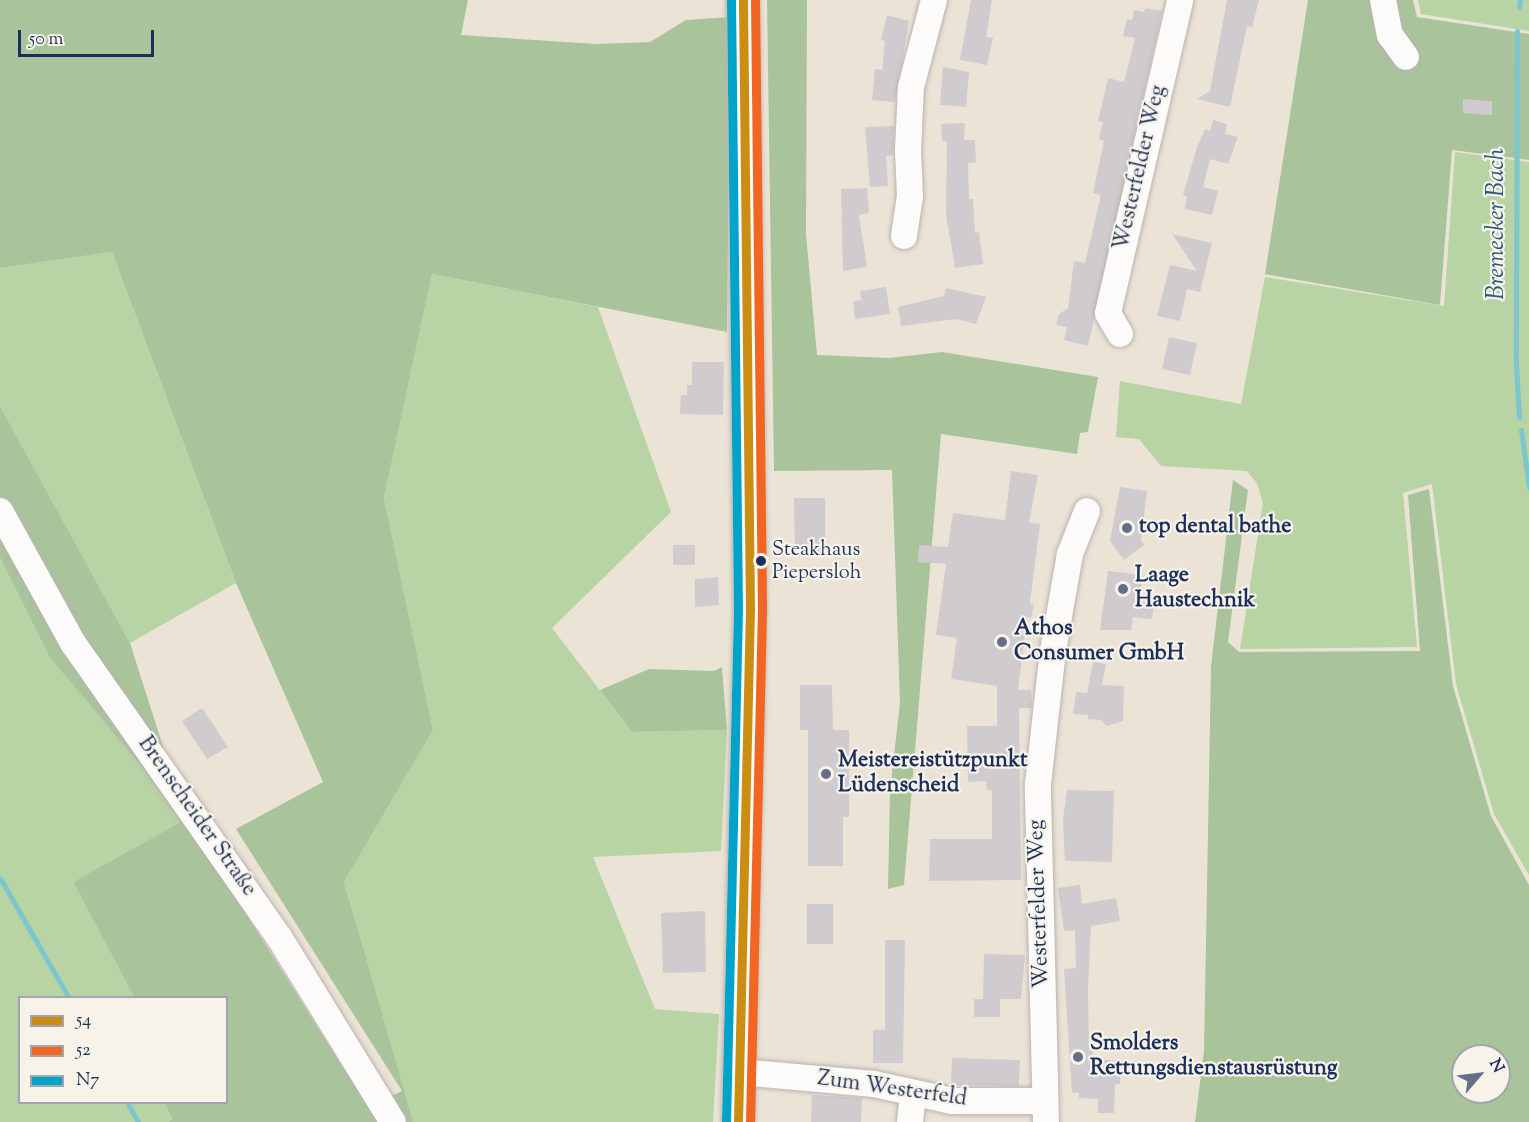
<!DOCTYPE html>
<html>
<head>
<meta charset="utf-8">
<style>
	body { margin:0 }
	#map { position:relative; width:1529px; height:1122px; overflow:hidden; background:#ece3d7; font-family:"Sorts Mill Goudy",serif }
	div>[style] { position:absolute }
	.green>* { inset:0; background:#b8d3a4 }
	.forest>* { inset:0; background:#a9c49b }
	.stream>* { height:5px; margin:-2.5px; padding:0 2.5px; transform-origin:2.5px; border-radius:2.5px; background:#7dc6cd }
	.building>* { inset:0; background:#d0cbce }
	.roads { filter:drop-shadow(0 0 2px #b8b4b0) drop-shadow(0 0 2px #b8b4b0) }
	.minor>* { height:26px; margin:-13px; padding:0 13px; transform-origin:13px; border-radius:13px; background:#fcfbf9 }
	.major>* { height:32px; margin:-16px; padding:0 16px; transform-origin:16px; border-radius:16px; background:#fcfbf9 }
	.bus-1>* { height:9px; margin:-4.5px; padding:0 4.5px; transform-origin:4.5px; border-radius:4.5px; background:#cb8e13 }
	.bus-2>* { height:9px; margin:-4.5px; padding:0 4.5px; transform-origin:4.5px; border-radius:4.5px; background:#f26522 }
	.bus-3>* { height:9px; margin:-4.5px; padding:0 4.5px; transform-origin:4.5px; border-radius:4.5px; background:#01a3c8 }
	.dots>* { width:16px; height:16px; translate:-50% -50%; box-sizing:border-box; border:3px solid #f7f3e8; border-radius:50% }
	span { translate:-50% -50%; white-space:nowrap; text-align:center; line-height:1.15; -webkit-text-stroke:4.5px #f7f3e8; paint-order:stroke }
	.bus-label { font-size:20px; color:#1b2f5e }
	.left { translate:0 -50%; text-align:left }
	.street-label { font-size:22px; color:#1b2f5e }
	.poi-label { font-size:22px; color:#1b2f5e; font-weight:700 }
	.water-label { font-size:24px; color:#2a597e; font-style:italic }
	.legend { position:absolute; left:18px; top:996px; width:210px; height:108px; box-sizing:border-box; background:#f7f3e8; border:2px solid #9fa5b1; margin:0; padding:8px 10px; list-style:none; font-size:18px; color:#1b2f5e }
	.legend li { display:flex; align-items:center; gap:12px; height:30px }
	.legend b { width:30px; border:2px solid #9fa5b1 }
	.north { position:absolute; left:1451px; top:1044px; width:60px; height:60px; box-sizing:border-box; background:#f7f3e8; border:2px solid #9fa5b1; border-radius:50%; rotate:62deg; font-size:16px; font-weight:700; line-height:24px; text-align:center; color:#1b2f5e }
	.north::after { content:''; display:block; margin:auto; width:21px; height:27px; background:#646e88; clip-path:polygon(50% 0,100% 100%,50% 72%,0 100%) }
	.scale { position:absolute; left:18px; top:30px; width:136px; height:27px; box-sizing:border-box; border:3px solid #1b2f5e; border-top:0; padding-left:8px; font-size:18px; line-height:21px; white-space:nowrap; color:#1b2f5e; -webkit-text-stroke:4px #f7f3e8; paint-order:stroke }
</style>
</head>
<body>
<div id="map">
	<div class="green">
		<i style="clip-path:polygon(1418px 0,1529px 0,1529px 31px,1421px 14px)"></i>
		<i style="clip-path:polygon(1455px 152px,1529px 162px,1529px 875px,1494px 814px,1456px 684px,1432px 484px,1403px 493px,1417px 647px,1240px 649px,1263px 503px,1257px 483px,1247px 471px,1161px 466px,1139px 439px,1116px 437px,1120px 381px,1241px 404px,1265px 277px,1444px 306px)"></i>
		<i style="clip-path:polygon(112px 252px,236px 583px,130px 643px,0 406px,0 268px)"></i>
		<i style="clip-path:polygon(432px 274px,598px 307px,671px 512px,552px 628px,632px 732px,727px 730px,721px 851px,593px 857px,655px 1009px,719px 1014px,713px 1122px,413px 1122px,402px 1090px,344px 882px,433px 730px,384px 498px)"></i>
		<i style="clip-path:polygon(0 558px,50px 658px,186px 819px,73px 882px,134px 997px,20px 998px,20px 1102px,165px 1103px,172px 1121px,168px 1122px,0 1122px)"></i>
	</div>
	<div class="forest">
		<i style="clip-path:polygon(0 0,468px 0,461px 35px,596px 44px,650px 42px,686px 20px,730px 17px,727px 332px,432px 274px,384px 498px,433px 730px,344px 882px,413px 1122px,168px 1122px,172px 1120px,165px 1103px,226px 1102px,226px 998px,134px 997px,73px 882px,186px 819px,50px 658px,0 558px,0 406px,130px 643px,186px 819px,368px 1107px,402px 1091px,236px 829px,323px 782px,236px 583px,112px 252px,0 268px)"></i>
		<i style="clip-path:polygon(767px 0,807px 0,806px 234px,817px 355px,889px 358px,942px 352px,1098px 377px,1088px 432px,1080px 433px,1077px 454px,941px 434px,904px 885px,888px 889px,890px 790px,900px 703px,892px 470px,774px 471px)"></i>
		<i style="clip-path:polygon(1308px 0,1413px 0,1417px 17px,1529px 34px,1529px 160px,1452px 150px,1440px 305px,1265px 274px)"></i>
		<i style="clip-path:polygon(evenodd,1233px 480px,1248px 490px,1228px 642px,1239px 652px,1420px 651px,1408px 495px,1429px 489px,1453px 686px,1491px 816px,1529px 885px,1529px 1122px,1195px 1122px,1204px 1051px,1211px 666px,1233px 480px,1463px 1056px,1499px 1056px,1499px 1092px,1463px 1092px,1463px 1056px)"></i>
		<i style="clip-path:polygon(722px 667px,727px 730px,632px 732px,600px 690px,649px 669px,714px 671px)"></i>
	</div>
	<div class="stream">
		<i style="left:1519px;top:7px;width:7px;rotate:-82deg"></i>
		<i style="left:1517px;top:31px;width:334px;rotate:90.2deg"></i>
		<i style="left:1516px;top:365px;width:52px;rotate:86.7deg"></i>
		<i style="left:1521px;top:430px;width:58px;rotate:82deg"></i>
		<i style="left:0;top:878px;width:138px;rotate:60.1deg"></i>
		<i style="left:127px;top:1102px;width:23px;rotate:61deg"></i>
	</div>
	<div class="building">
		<i style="clip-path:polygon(971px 0,992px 0,986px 37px,993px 38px,987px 65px,960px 60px)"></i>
		<i style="clip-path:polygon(1227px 0,1259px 0,1252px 27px,1247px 26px,1230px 107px,1197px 99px,1210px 91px)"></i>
		<i style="clip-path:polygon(1145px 8px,1162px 11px,1088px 346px,1064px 340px,1067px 327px,1056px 325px,1059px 314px,1068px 308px,1074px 261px,1085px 263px,1101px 195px,1093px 193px,1104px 141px,1099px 139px,1103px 122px,1098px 121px,1108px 78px,1124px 82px,1135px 38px,1123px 36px,1127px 19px,1132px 20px,1134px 10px,1144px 12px)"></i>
		<i style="clip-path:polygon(887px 15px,909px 21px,895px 102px,872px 100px,875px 69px,882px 70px,885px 41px,881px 40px)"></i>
		<i style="clip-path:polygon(943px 67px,969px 72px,966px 107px,940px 105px)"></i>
		<i style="clip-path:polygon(1463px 99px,1492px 101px,1492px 115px,1463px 113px)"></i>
		<i style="clip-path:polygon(1213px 120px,1227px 124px,1225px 134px,1238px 137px,1228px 164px,1210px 159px,1203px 187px,1218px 191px,1212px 215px,1185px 209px,1187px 196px,1183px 195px,1197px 147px,1205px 129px,1210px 131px)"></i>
		<i style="clip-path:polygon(965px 123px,964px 140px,975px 140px,976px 162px,968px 163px,969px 199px,973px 199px,975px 233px,979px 232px,983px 264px,955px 268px,946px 215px,947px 141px,942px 141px,941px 124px)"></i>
		<i style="clip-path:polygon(894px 126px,893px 155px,886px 156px,888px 186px,870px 187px,865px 127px)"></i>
		<i style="clip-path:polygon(867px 188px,869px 213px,859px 215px,867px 267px,843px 271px,841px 189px)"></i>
		<i style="clip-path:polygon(1172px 234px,1212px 243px,1200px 292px,1187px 289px,1180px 321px,1157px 316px,1170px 265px,1197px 271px)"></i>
		<i style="clip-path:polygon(886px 287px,890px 314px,855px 319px,853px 301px,861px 300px,860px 291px)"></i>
		<i style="clip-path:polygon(946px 288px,986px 297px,976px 324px,956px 319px,901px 326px,898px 307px,944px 296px)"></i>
		<i style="clip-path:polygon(1169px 337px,1197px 343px,1190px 375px,1162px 369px)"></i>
		<i style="clip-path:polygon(692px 362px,724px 362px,723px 415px,680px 414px,681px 395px,687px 395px,687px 385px,692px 385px)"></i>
		<i style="clip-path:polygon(1011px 471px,1038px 475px,1029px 523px,1040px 524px,1030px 603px,1034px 605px,1031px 618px,1027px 617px,1018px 690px,1031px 690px,1032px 708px,1019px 708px,1021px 880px,929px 881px,930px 839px,992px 839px,992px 790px,987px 790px,986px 781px,968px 782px,967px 726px,997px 726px,997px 686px,951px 679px,957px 638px,936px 635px,946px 564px,918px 562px,919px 545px,948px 547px,953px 513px,1005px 520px)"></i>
		<i style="clip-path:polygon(1120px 487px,1147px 491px,1141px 541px,1144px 545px,1124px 560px,1110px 541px)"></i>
		<i style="clip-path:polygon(794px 498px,825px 498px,825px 557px,795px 557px)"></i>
		<i style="clip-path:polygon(673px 545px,695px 545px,695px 565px,673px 565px)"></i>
		<i style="clip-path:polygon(1108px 571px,1143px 575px,1139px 601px,1154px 604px,1152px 619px,1133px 617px,1131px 630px,1100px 630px)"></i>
		<i style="clip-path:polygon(718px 577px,719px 605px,695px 607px,695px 579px)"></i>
		<i style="clip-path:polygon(1093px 662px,1106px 664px,1102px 685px,1124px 686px,1123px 721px,1107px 726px,1101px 720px,1088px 719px,1088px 715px,1073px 714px,1076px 692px,1087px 693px)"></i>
		<i style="clip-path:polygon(800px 685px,832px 685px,833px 730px,849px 730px,849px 817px,843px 817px,843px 866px,808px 866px,808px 730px,800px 730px)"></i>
		<i style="clip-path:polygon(202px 708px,228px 747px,207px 759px,182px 721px)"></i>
		<i style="clip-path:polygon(1067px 790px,1114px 791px,1112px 862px,1065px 861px,1063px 820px)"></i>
		<i style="clip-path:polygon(1080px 885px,1082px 904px,1116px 898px,1120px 921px,1091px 926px,1088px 987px,1089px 1050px,1093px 1050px,1093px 1059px,1121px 1061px,1120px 1084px,1115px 1084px,1114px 1113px,1098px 1113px,1098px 1099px,1079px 1098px,1079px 1093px,1072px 1093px,1064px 969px,1076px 968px,1075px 930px,1064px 931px,1058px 888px)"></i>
		<i style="clip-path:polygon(807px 904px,833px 904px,833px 944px,807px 944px)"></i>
		<i style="clip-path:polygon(705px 911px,706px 972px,663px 973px,661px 913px)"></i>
		<i style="clip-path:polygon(885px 940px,905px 940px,903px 1063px,873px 1063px,873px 1030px,885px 1030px)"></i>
		<i style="clip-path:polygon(984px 954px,1025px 955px,1021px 999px,1000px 999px,1000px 1017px,974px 1017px,974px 999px,983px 999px)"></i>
		<i style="clip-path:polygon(952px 1058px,1020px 1060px,1019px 1086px,951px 1085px)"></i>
		<i style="clip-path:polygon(812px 1095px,862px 1098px,861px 1122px,811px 1122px)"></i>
	</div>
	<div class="roads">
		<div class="minor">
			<i style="left:1383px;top:0;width:36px;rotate:79deg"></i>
			<i style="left:1390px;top:35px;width:27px;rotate:54deg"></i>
			<i style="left:904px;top:236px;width:40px;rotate:-81.5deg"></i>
			<i style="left:910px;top:196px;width:46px;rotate:-92.5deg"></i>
			<i style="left:908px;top:150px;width:63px;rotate:-87.3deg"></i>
			<i style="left:911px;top:87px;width:90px;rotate:-75.2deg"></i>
			<i style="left:1120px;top:334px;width:24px;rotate:-120deg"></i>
			<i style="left:1108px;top:313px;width:321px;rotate:-77deg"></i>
			<i style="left:0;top:511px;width:151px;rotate:61.1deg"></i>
			<i style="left:73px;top:643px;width:359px;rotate:55deg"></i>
			<i style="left:279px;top:937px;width:217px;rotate:58.4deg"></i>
			<i style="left:740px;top:1072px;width:135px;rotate:5.1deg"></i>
			<i style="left:874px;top:1084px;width:80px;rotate:12.3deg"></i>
			<i style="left:952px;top:1101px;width:93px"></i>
			<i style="left:910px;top:1122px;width:29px;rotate:-84deg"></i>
			<i style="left:1046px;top:1122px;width:338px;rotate:-91.4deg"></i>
			<i style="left:1038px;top:784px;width:134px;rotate:-83.6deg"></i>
			<i style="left:1053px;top:651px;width:98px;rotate:-80.1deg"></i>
			<i style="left:1070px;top:554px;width:46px;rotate:-68.4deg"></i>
		</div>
		<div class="major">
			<i style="left:738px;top:1122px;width:512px;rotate:-88.66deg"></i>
			<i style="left:750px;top:610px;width:610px;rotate:-90.66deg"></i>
		</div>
	</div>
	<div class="bus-1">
		<i style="left:738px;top:1122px;width:512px;rotate:-88.66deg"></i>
		<i style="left:750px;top:610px;width:610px;rotate:-90.66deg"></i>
	</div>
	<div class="bus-2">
		<i style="left:750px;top:1122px;width:512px;rotate:-88.66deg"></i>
		<i style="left:762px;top:610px;width:610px;rotate:-90.66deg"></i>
	</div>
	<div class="bus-3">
		<i style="left:726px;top:1122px;width:512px;rotate:-88.66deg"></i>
		<i style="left:738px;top:610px;width:610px;rotate:-90.66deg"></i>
	</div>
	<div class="dots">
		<i style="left:1127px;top:528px;background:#646e88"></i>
		<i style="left:761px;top:561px;background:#1b2f5e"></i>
		<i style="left:1123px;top:589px;background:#646e88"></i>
		<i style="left:1002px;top:642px;background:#646e88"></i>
		<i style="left:826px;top:774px;background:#646e88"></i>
		<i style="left:1078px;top:1057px;background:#646e88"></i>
	</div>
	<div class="bus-label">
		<span class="left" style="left:772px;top:562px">Steakhaus<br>Piepersloh</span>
	</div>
	<div class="street-label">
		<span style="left:1141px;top:168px;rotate:-77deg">Westerfelder Weg</span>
		<span style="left:196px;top:817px;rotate:55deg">Brenscheider Straße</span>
		<span style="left:1040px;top:904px;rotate:-92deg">Westerfelder Weg</span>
		<span style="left:892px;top:1090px;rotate:8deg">Zum Westerfeld</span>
	</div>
	<div class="poi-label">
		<span class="left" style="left:1139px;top:528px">top dental bathe</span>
		<span class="left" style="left:1135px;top:589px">Laage<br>Haustechnik</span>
		<span class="left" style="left:1014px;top:642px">Athos<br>Consumer GmbH</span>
		<span class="left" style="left:838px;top:774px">Meistereistützpunkt<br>Lüdenscheid</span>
		<span class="left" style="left:1090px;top:1057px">Smolders<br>Rettungsdienstausrüstung</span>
	</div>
	<div class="water-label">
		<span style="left:1498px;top:224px;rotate:-90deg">Bremecker Bach</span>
	</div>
	<ul class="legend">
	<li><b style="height:8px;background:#cb8e13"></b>54</li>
	<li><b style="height:8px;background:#f26522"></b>52</li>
	<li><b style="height:8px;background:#01a3c8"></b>N7</li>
	</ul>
	<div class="north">N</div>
	<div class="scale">50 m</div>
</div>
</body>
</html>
